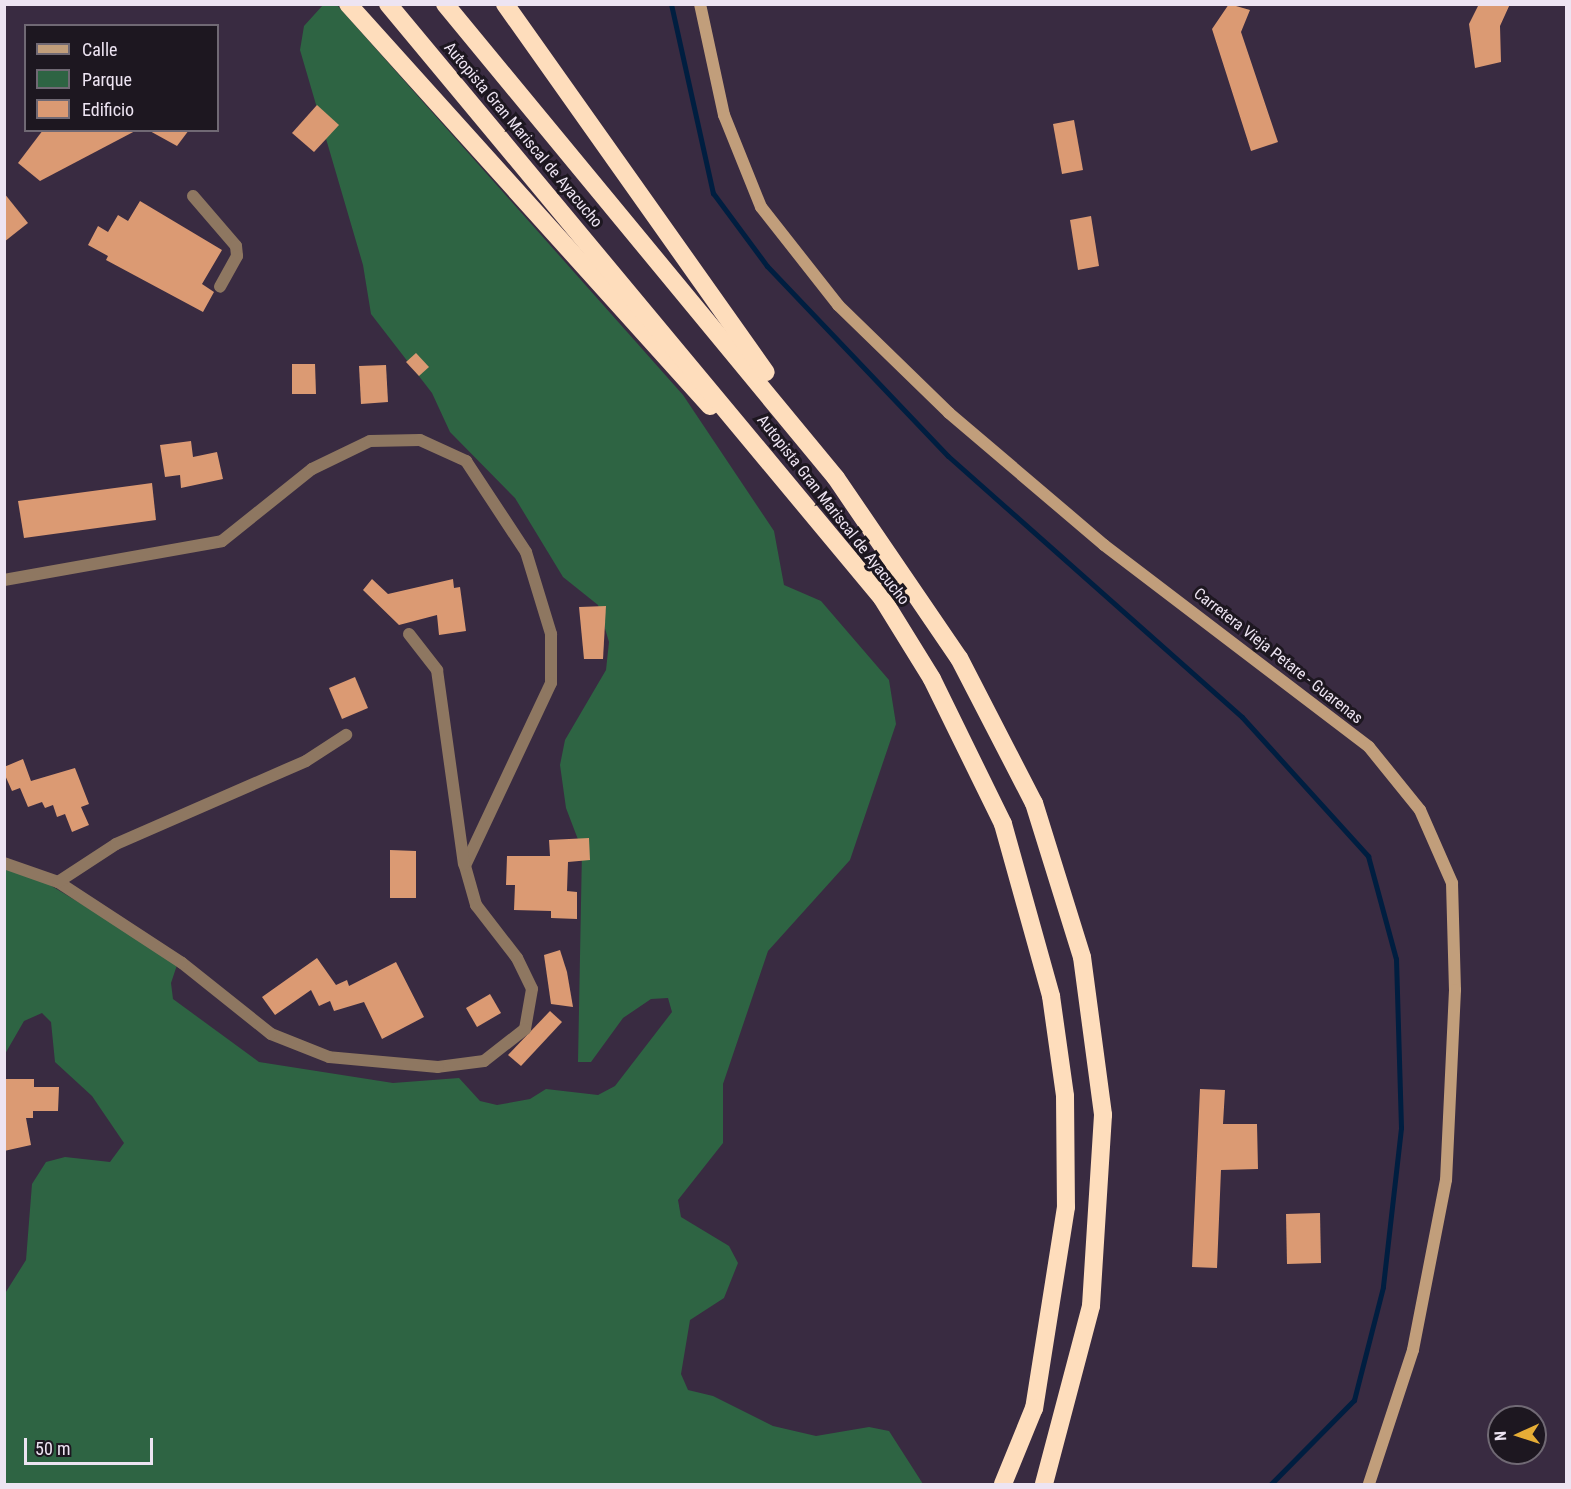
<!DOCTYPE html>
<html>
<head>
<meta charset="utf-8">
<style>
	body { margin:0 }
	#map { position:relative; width:1571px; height:1489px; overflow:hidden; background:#392b41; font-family:"Roboto Condensed",sans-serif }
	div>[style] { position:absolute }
	.green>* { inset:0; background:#2e6443 }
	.stream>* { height:5px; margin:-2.5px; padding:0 2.5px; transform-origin:2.5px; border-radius:2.5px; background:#001e40 }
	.building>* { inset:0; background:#db9a73 }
	.street>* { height:12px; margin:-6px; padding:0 6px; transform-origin:6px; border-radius:6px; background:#8e7761 }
	.secondary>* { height:12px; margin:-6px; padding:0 6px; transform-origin:6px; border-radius:6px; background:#c19e7b }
	.highway>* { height:18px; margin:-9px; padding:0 9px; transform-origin:9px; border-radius:9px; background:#feddbc }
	span { translate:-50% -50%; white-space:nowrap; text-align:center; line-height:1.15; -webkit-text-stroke:6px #1d1720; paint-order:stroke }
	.street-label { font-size:16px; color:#ede4f2 }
	.frame { position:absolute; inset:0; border:6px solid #ede4f2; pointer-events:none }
	.legend { position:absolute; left:24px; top:24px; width:195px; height:108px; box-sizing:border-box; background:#1d1720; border:2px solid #706974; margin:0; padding:8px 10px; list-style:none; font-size:18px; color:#ede4f2 }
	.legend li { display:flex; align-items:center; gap:12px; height:30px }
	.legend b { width:30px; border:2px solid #706974 }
	.north { position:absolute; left:1487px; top:1405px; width:60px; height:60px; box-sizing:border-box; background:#1d1720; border:2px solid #706974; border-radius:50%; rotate:267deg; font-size:16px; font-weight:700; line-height:24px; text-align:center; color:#ede4f2 }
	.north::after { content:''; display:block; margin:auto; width:21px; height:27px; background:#e6ad36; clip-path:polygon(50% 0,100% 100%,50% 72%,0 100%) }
	.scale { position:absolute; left:24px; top:1438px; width:129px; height:27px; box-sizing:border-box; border:3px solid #ede4f2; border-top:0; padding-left:8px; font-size:18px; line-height:21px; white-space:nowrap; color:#ede4f2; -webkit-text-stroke:4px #1d1720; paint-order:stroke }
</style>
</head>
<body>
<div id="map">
	<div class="green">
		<i style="clip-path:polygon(323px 5px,337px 5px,683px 395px,774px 531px,784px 585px,821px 601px,889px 680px,896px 724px,850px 860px,768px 951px,723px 1084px,723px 1143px,678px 1200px,681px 1217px,729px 1246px,738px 1263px,724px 1298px,690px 1320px,681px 1374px,688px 1390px,713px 1396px,773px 1426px,816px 1436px,869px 1427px,889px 1431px,923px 1484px,5px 1484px,4px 1295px,26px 1260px,32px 1184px,46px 1162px,65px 1157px,110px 1162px,124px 1143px,92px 1096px,55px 1062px,51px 1022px,42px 1013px,24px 1021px,5px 1054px,5px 858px,178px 962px,171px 983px,173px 999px,259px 1062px,393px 1083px,459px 1078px,480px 1101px,497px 1105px,530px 1099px,546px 1089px,598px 1095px,615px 1086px,672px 1012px,668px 998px,651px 999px,623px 1018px,591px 1062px,578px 1062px,582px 850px,566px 808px,560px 765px,565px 740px,606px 670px,609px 642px,598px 605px,563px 577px,515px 498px,450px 432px,432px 393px,371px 314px,363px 265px,300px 50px,304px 26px)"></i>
	</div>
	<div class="stream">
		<i style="left:671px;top:4px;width:194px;rotate:77.5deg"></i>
		<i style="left:713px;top:193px;width:91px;rotate:53.5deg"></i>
		<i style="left:767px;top:266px;width:262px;rotate:46.4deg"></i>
		<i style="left:948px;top:456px;width:393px;rotate:41.6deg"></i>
		<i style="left:1242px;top:717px;width:188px;rotate:47.8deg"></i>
		<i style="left:1368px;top:856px;width:107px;rotate:74.8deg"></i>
		<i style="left:1396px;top:959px;width:169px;rotate:88.3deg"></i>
		<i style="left:1401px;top:1128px;width:160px;rotate:96.5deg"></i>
		<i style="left:1383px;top:1287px;width:117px;rotate:104.4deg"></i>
		<i style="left:1354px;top:1400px;width:118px;rotate:134.7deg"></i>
	</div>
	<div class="building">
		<i style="clip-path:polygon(1229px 4px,1250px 10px,1241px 32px,1278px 142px,1251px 151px,1212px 29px)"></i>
		<i style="clip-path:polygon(1479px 4px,1510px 4px,1500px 26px,1501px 62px,1475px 68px,1469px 24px)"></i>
		<i style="clip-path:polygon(317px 105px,339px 125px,314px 152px,292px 133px)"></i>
		<i style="clip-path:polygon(1074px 120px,1083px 170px,1062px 174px,1053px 124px)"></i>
		<i style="clip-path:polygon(43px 130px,137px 130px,40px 181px,18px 163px)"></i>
		<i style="clip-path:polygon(148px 130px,189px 130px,177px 146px)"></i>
		<i style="clip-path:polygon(4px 193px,28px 223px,4px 242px)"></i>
		<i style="clip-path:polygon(140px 201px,222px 250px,202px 284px,214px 292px,203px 312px,106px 260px,108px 256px,88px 245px,98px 226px,108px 232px,118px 215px,128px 221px)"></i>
		<i style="clip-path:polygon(1091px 216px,1099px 266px,1078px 270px,1070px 220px)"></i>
		<i style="clip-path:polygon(416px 353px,429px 367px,419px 376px,406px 362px)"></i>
		<i style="clip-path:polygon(292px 364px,315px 364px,316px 394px,292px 394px)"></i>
		<i style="clip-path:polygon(386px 365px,388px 402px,361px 404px,359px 366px)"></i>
		<i style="clip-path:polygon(191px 441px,193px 457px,217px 452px,223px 479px,181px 488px,180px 475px,165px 477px,160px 445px)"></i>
		<i style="clip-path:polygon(152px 483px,156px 520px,24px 538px,18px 501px)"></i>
		<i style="clip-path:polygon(372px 579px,388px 594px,453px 579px,454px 588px,460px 587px,466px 631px,439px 635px,437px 615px,399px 625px,363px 590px)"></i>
		<i style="clip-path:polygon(606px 606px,603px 659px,584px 659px,579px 607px)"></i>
		<i style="clip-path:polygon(355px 677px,368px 708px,342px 719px,329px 688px)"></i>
		<i style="clip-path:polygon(23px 759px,31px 781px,75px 768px,89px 804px,81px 807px,89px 825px,72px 832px,65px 814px,57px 817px,53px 805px,45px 808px,42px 802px,28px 807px,20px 788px,12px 791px,4px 773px,4px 767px)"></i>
		<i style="clip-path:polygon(589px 838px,590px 860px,568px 862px,567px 891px,577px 892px,577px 919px,551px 918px,551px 911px,514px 910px,515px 885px,506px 885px,507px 856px,550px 856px,549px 840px)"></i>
		<i style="clip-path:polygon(390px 850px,416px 851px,416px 898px,390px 898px)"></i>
		<i style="clip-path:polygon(560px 950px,567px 972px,573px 1007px,551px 1004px,544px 955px)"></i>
		<i style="clip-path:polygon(317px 958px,336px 985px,347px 980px,349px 986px,396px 962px,424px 1017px,382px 1039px,364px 1002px,334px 1011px,330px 1001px,319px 1006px,311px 990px,275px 1015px,262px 997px)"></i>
		<i style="clip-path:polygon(490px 994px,501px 1013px,477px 1027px,466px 1008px)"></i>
		<i style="clip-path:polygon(550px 1011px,562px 1022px,521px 1066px,508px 1055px)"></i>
		<i style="clip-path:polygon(4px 1079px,34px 1079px,34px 1087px,59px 1087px,58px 1111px,33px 1111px,33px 1118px,26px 1118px,31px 1145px,4px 1151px)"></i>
		<i style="clip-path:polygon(1200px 1089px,1225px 1090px,1223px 1124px,1257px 1124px,1258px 1169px,1221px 1170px,1217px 1268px,1192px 1267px)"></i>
		<i style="clip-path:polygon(1320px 1213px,1321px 1263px,1287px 1264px,1286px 1214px)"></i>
	</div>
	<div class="street">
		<i style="left:193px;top:196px;width:66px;rotate:49.3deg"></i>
		<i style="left:236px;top:246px;width:10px;rotate:84deg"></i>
		<i style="left:237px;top:256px;width:35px;rotate:119deg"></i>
		<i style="left:4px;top:580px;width:221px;rotate:-10.1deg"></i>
		<i style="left:222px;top:541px;width:115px;rotate:-38.7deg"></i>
		<i style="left:312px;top:469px;width:64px;rotate:-25.8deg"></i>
		<i style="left:370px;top:441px;width:50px;rotate:-1.1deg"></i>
		<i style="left:420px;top:440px;width:51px;rotate:24.5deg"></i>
		<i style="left:466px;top:461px;width:109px;rotate:56.6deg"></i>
		<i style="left:526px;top:552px;width:86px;rotate:73deg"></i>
		<i style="left:551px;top:634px;width:49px;rotate:90deg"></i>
		<i style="left:551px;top:683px;width:202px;rotate:115.2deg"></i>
		<i style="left:465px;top:866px;width:41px;rotate:74.2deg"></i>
		<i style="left:476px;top:905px;width:67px;rotate:52.3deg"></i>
		<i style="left:517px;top:958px;width:34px;rotate:64deg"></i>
		<i style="left:532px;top:989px;width:41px;rotate:99.9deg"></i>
		<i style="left:525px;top:1029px;width:52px;rotate:142deg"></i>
		<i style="left:484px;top:1061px;width:46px;rotate:172.6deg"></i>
		<i style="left:438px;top:1067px;width:109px;rotate:-174.8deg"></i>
		<i style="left:329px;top:1057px;width:62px;rotate:-158.4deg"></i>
		<i style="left:271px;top:1034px;width:114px;rotate:-141.4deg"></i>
		<i style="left:182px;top:963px;width:148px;rotate:-146.8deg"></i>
		<i style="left:58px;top:882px;width:57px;rotate:-160.6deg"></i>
		<i style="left:409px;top:634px;width:46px;rotate:52.1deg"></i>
		<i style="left:437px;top:670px;width:196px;rotate:82.1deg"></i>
		<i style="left:58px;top:882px;width:69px;rotate:-33.2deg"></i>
		<i style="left:116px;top:844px;width:207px;rotate:-23.6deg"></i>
		<i style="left:306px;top:761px;width:48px;rotate:-33deg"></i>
	</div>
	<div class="secondary">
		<i style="left:700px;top:4px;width:114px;rotate:77.8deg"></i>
		<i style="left:724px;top:115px;width:99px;rotate:68.1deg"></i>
		<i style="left:761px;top:207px;width:125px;rotate:51.8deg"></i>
		<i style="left:838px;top:305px;width:155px;rotate:44.2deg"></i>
		<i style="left:949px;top:413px;width:204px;rotate:40.4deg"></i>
		<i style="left:1104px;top:545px;width:333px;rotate:37.3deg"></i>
		<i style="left:1369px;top:747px;width:81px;rotate:51deg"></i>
		<i style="left:1420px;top:810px;width:80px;rotate:66.3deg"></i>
		<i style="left:1452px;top:883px;width:107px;rotate:88.4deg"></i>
		<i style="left:1455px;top:990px;width:190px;rotate:92.7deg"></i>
		<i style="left:1446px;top:1180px;width:173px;rotate:101deg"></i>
		<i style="left:1413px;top:1350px;width:141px;rotate:108.2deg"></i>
	</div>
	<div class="highway">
		<i style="left:348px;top:4px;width:541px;rotate:48deg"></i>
		<i style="left:388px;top:4px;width:773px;rotate:50.25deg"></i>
		<i style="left:882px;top:598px;width:95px;rotate:58.3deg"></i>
		<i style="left:932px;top:679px;width:161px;rotate:63.9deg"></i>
		<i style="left:1003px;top:824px;width:179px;rotate:74.4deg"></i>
		<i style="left:1051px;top:996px;width:101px;rotate:82deg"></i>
		<i style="left:1065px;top:1096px;width:111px;rotate:89.5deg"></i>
		<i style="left:1066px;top:1207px;width:204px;rotate:99deg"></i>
		<i style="left:1034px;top:1408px;width:82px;rotate:112.2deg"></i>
		<i style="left:445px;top:4px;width:614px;rotate:50.48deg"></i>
		<i style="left:836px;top:478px;width:218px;rotate:55.7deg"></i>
		<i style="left:959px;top:658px;width:163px;rotate:62.7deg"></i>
		<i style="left:1034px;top:803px;width:161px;rotate:72.7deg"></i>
		<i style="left:1082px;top:957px;width:159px;rotate:82.4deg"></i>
		<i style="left:1103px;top:1115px;width:191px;rotate:93.6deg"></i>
		<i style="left:1091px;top:1306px;width:184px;rotate:104.8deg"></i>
		<i style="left:505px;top:4px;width:451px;rotate:54.7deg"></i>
	</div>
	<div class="street-label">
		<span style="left:523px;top:135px;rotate:50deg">Autopista Gran Mariscal de Ayacucho</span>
		<span style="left:833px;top:510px;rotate:52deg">Autopista Gran Mariscal de Ayacucho</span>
		<span style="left:1278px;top:656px;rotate:38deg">Carretera Vieja Petare - Guarenas</span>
	</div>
	<div class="frame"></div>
	<ul class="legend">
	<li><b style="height:8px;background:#c19e7b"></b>Calle</li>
	<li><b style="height:16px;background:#2e6443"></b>Parque</li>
	<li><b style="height:16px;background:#db9a73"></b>Edificio</li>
	</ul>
	<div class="north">N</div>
	<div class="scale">50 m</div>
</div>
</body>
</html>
